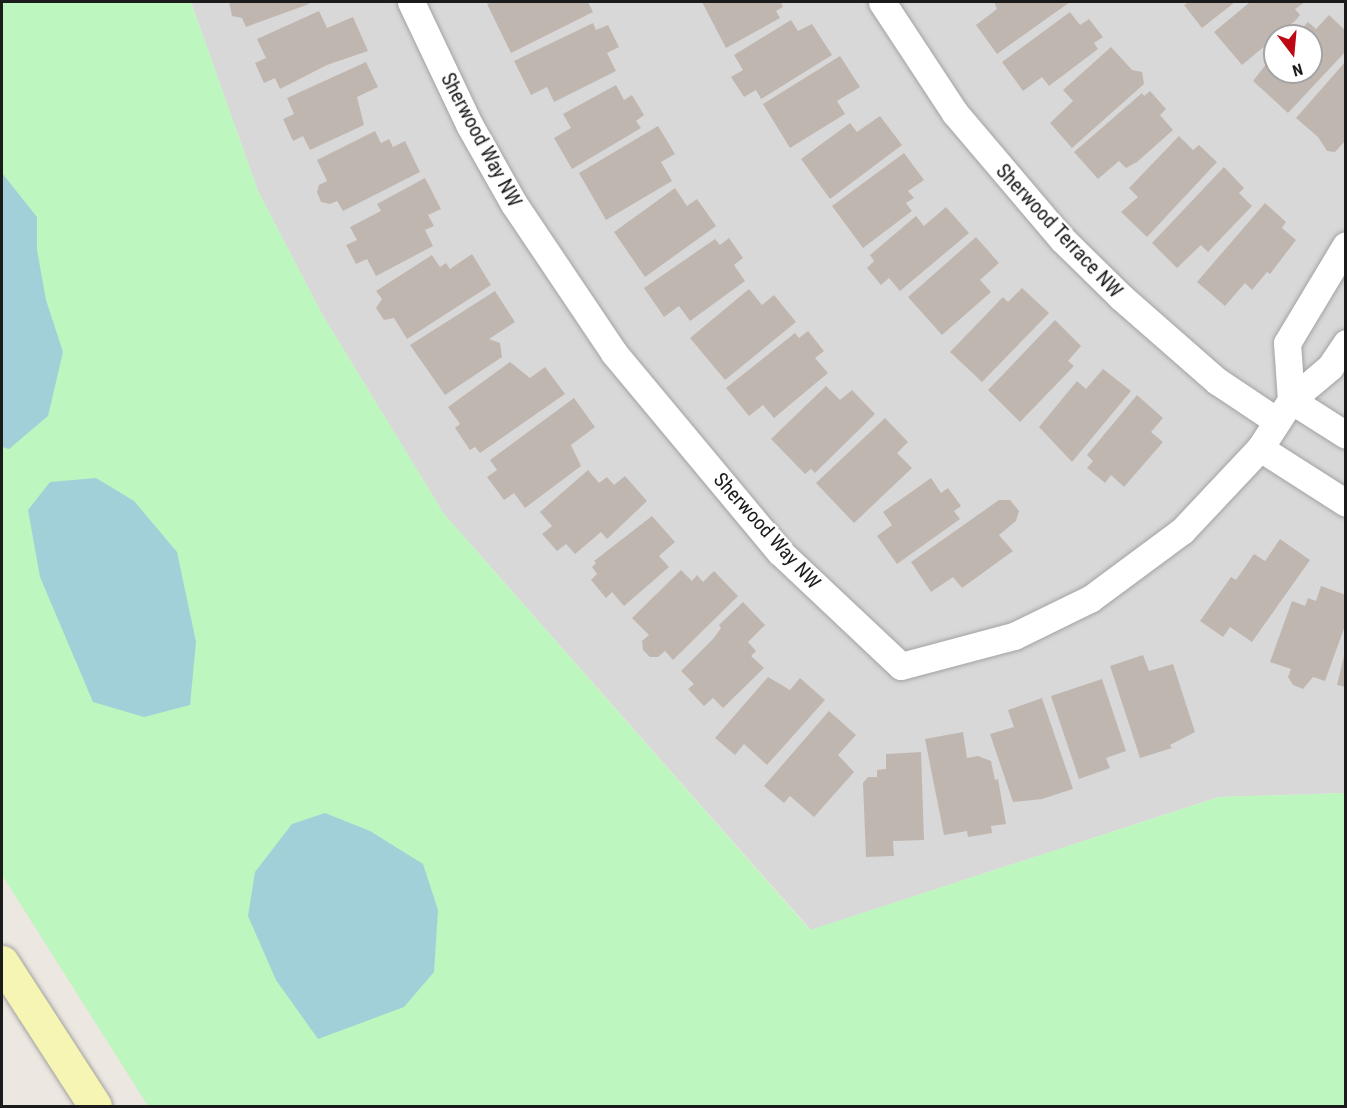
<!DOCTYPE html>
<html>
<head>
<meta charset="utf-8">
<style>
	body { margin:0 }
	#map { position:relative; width:1347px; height:1108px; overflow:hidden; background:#ece7e0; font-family:"Roboto Condensed",sans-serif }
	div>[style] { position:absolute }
	.residential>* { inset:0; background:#d9d8d8 }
	.park>* { inset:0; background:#bdf6be }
	.water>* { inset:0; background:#a2d0d8 }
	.building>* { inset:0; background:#c0b6b0 }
	.roads { filter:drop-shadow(0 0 2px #a2a2a2) drop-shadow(0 0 2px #a2a2a2) }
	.street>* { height:27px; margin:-13.5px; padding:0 13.5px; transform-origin:13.5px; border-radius:13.5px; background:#fff }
	.secondary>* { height:33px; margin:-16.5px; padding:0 16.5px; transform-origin:16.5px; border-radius:16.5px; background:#f6f5b4 }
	span { translate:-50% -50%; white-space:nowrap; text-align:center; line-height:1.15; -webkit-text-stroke:5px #fff; paint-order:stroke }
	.street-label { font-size:20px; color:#1b1b1b }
	.frame { position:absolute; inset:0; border:3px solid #1b1b1b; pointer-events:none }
	.north { position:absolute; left:1263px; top:24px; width:60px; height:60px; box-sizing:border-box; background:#fff; border:2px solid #a4a4a4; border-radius:50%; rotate:164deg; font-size:16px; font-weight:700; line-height:24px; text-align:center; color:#1b1b1b }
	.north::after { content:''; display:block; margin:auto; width:21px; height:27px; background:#bd0814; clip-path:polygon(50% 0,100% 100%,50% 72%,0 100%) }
</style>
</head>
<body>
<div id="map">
	<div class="residential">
		<i style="clip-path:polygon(evenodd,191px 2px,1345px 2px,1345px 793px,1218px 797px,811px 930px,444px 514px,322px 314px,258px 191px,191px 2px,1275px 36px,1311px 36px,1311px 72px,1275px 72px,1275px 36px)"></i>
	</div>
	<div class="park">
		<i style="clip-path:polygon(2px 2px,191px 2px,258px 191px,322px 314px,444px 514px,810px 930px,1219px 797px,1345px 793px,1345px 1106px,148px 1106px,2px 875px)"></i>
	</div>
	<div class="water">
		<i style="clip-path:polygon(2px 173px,37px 217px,37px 250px,46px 300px,63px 352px,48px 416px,9px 449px,2px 447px)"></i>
		<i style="clip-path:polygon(96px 478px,134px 501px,177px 552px,196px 642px,190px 705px,144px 717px,93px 702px,40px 577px,28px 510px,50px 482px)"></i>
		<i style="clip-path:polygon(325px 813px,370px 831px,423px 864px,438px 910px,434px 972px,404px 1007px,318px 1039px,276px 980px,248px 916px,255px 872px,292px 824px)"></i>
	</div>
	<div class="building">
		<i style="clip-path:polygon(229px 2px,308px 2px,309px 4px,246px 27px,242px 18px,232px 16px)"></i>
		<i style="clip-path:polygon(492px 2px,588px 2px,593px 12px,511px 53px,487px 4px)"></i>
		<i style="clip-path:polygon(702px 2px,781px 2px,783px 7px,776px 11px,780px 18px,726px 48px)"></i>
		<i style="clip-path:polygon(994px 2px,1070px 2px,997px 54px,976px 25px,997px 9px)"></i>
		<i style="clip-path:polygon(1189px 2px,1235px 2px,1202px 28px,1184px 5px)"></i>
		<i style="clip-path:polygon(1250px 2px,1305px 2px,1295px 9px,1300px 15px,1296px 20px,1242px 65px,1214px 32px)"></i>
		<i style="clip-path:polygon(319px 11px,327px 28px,353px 17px,368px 51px,327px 65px,280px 89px,275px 78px,264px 83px,255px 63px,266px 58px,257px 39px)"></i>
		<i style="clip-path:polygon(1070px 12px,1080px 25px,1089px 19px,1103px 37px,1094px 43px,1098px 49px,1049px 86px,1042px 77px,1023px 91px,1002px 62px)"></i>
		<i style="clip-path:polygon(1329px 15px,1346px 31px,1346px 51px,1288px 113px,1253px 81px,1275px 53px,1275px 72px,1311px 72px,1311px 36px,1295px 36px,1308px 22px,1316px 29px)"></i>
		<i style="clip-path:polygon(791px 20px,798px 31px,812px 24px,832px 55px,761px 99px,756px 90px,744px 97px,731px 77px,743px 70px,734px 55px)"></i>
		<i style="clip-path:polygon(593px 23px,596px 30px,608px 25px,619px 47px,607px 53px,616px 71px,554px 102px,547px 87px,531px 95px,514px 61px)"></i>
		<i style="clip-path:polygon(1111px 47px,1132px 70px,1142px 72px,1144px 84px,1072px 148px,1050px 123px,1073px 101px,1063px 90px)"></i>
		<i style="clip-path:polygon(840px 56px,860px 87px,837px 101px,845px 114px,790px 148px,763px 104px)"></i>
		<i style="clip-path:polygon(1346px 61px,1346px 140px,1335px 152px,1327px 151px,1318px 137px,1296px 118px)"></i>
		<i style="clip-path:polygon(366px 62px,378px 87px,357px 97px,364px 125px,310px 150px,303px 136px,293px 141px,283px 119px,294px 114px,287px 98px)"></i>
		<i style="clip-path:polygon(616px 85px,624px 100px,632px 95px,644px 115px,636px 121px,641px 128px,572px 169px,554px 138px,571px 128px,563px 114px)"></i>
		<i style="clip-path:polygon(1150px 91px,1166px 109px,1160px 115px,1173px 130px,1137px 162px,1126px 168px,1119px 161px,1098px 179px,1074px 152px,1142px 93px,1144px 96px)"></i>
		<i style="clip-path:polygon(880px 116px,902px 145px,830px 199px,801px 159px,850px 123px,857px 132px)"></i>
		<i style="clip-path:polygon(658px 126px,675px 154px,661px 162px,672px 181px,606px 220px,579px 173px)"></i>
		<i style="clip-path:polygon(375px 131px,381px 143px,389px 139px,393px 147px,405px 141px,420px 172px,343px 211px,337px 201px,330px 204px,321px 202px,317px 192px,319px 185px,327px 181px,317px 160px)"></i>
		<i style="clip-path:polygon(1179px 136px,1193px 150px,1199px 145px,1217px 162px,1147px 237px,1121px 212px,1138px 197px,1129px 188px)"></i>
		<i style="clip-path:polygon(904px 153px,924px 180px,908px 191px,914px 198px,906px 203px,912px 211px,863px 248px,832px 206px)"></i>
		<i style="clip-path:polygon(1224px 167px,1244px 188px,1239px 193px,1252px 206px,1208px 252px,1201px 245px,1177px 268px,1152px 243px)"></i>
		<i style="clip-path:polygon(425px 178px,441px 209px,428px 215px,434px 226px,425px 230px,433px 246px,376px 276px,367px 259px,356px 264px,346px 245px,357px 240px,350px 227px,381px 211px,377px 204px)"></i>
		<i style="clip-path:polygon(675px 188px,687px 206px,697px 199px,716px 226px,645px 277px,614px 232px)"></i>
		<i style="clip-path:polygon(1265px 203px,1286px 222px,1282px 228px,1296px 240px,1270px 274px,1267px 272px,1252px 290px,1245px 283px,1225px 306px,1197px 282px)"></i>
		<i style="clip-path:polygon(946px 207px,969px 233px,900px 291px,889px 278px,881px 285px,867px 268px,874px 261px,870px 255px,916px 216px,924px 226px)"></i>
		<i style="clip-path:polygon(976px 237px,999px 263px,980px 280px,991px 292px,942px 335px,908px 297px)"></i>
		<i style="clip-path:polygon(729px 238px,743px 258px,734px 265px,745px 281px,690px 321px,679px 306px,664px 317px,644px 288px,715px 239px,720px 245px)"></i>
		<i style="clip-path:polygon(472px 254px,491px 285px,407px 339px,394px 318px,384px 320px,376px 308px,382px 299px,376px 291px,432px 255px,440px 267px,446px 263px,450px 269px)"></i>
		<i style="clip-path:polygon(1022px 288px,1049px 313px,982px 382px,950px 352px,1003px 297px,1008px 302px)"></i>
		<i style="clip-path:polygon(749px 289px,762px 305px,774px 295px,796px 322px,725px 380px,690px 338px)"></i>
		<i style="clip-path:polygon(495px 291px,515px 322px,489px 339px,500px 343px,502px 357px,445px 395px,410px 345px)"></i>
		<i style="clip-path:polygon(1055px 320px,1081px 346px,1068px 361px,1074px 366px,1020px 422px,988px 390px)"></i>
		<i style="clip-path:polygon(808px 331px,824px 351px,815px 358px,828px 373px,774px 418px,763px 405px,749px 416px,726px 388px,795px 333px,799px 338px)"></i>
		<i style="clip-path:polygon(510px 362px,530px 378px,545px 367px,565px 394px,480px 453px,475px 447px,470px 450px,455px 428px,460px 424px,448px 407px)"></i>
		<i style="clip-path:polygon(1103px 369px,1131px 391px,1072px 462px,1039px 427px,1077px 381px,1086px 389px)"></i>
		<i style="clip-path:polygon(826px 386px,840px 400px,852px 390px,875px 414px,815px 473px,811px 469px,805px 474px,771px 439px)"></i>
		<i style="clip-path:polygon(1137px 395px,1163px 418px,1151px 432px,1163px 442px,1124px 487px,1111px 475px,1105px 483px,1087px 468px,1093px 461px,1087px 455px)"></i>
		<i style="clip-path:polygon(574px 398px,595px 427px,571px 445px,581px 466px,525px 508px,514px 493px,504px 500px,487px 477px,497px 470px,490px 460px)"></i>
		<i style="clip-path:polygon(885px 418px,908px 442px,897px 453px,912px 468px,854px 523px,816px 483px)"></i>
		<i style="clip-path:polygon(588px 470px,599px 483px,607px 477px,614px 485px,625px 476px,647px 501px,607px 539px,601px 532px,575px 554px,566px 544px,557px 551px,542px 534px,552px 526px,540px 512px)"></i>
		<i style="clip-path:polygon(931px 478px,941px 493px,948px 488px,961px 506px,954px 511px,960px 519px,897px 564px,877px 536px,892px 525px,883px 512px)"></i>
		<i style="clip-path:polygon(999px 500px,1010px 500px,1019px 511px,1016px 521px,999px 535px,1013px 551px,962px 588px,953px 577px,931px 592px,911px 562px)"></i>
		<i style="clip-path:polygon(652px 516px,675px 542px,659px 556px,669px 567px,624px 606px,612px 592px,606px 598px,591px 580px,597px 574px,592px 567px,596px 563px,594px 561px)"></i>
		<i style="clip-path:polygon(1280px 539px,1310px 560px,1252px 642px,1230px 627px,1223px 637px,1200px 621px,1231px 577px,1236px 580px,1254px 554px,1265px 561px)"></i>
		<i style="clip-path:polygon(681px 570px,692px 581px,697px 575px,703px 582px,714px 571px,738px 596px,673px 660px,665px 651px,658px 657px,650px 657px,643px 650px,642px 641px,649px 635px,632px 618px)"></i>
		<i style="clip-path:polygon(1321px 586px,1346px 595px,1346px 623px,1325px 681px,1313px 677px,1303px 689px,1293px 685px,1288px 677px,1291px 669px,1270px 662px,1292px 601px,1305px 606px,1308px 598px,1316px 601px)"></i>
		<i style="clip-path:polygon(743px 602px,765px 625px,748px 642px,756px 651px,751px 656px,764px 668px,723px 708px,713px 698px,704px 706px,688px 689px,694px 684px,681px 671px,713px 639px,721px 628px,719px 625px)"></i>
		<i style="clip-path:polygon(1345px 652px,1346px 652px,1346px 687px,1337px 685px)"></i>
		<i style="clip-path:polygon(1143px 655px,1149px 671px,1173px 664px,1195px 732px,1170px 745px,1172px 748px,1140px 758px,1110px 666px)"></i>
		<i style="clip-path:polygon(768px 677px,790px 690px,800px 678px,825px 700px,767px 765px,744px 744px,735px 755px,715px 738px)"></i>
		<i style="clip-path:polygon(1102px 679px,1126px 751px,1106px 758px,1110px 768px,1079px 779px,1051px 696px)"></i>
		<i style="clip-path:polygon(1042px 698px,1073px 789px,1042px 799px,1013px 802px,990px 734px,1014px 727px,1008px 710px)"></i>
		<i style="clip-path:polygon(829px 711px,856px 735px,838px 755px,854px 772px,814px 817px,790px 796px,784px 803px,764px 786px)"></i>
		<i style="clip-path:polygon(963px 732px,967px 758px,978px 756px,991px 761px,995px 780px,998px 779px,1006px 824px,991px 826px,992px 833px,968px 837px,967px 831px,944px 835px,925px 739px)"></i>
		<i style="clip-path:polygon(921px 752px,924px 840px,893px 841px,894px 856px,866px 857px,863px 783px,868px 777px,877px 777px,877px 770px,886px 769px,886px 754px)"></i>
	</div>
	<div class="roads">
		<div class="street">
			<i style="left:411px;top:2px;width:137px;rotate:64.6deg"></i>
			<i style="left:470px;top:126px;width:90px;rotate:60.6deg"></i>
			<i style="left:514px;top:204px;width:179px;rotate:56.1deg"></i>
			<i style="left:614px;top:353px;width:259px;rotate:50.2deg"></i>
			<i style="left:780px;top:552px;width:166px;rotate:43.3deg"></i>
			<i style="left:901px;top:666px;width:117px;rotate:-14.9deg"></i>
			<i style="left:1014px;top:636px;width:85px;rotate:-26deg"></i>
			<i style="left:1090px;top:599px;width:114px;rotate:-36.5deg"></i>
			<i style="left:1182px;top:531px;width:114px;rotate:-46.8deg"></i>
			<i style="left:1260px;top:448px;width:57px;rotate:-57.1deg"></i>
			<i style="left:1291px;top:400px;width:51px;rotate:-40.2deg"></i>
			<i style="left:1330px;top:367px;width:29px;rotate:-56deg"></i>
			<i style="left:882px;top:2px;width:133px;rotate:56.7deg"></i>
			<i style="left:955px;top:113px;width:165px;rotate:49.7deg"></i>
			<i style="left:1062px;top:239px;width:83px;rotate:44.5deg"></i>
			<i style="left:1121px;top:297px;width:128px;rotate:41.2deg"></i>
			<i style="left:1217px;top:381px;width:72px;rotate:33.7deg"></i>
			<i style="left:1291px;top:400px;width:57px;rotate:-94deg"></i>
			<i style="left:1287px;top:343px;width:114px;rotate:-59deg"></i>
			<i style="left:1291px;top:400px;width:65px;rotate:32.5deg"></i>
			<i style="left:1260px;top:448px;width:102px;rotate:32.6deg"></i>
		</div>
		<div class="secondary">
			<i style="left:2px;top:962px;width:171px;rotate:57.1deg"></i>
		</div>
	</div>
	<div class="street-label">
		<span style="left:481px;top:140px;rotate:62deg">Sherwood Way NW</span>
		<span style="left:1059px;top:231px;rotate:47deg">Sherwood Terrace NW</span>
		<span style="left:767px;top:531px;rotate:48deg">Sherwood Way NW</span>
	</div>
	<div class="frame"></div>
	<div class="north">N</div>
</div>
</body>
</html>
